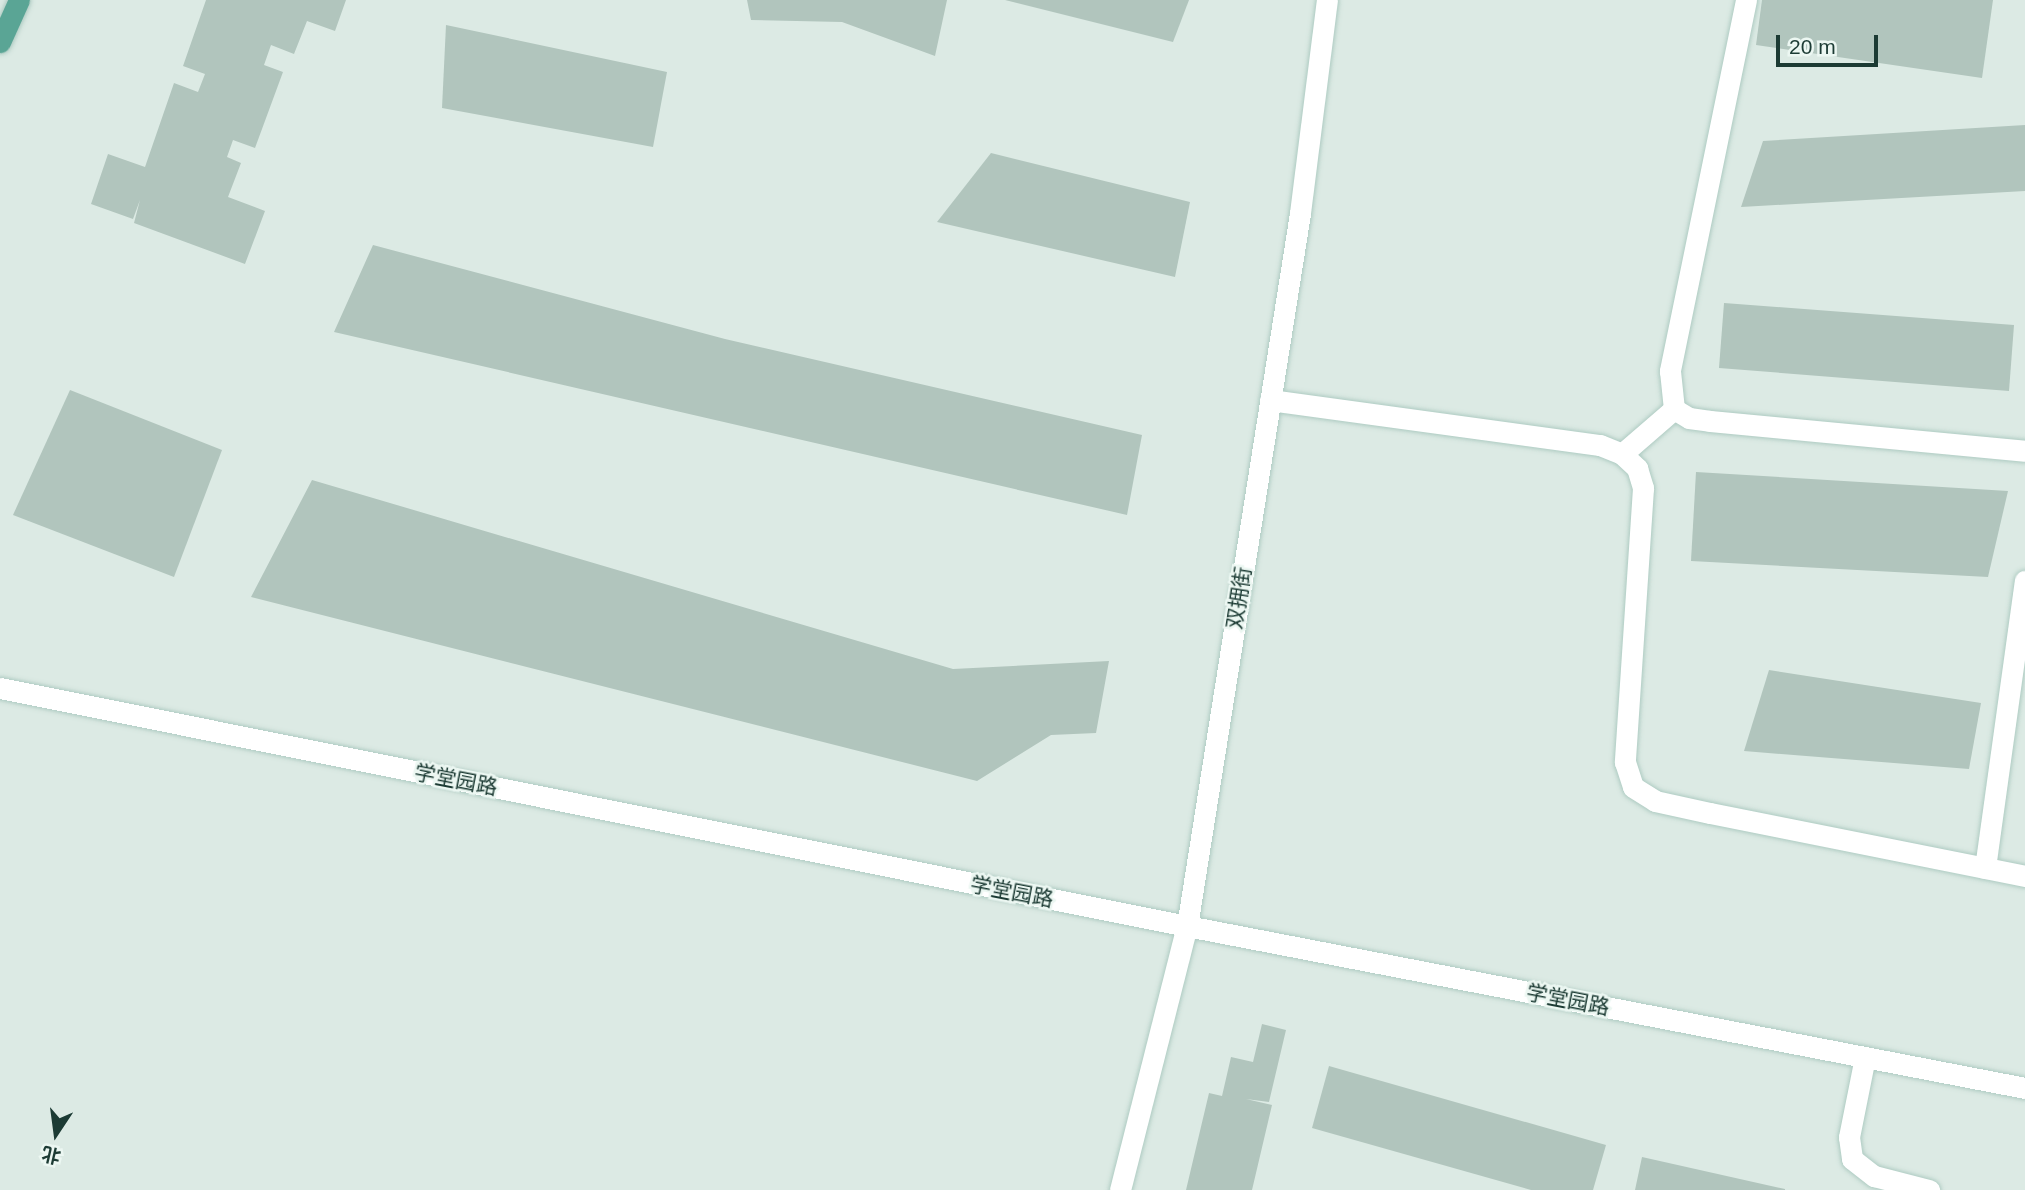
<!DOCTYPE html>
<html>
<head>
<meta charset="utf-8">
<style>
	body { margin:0 }
	#map { position:relative; width:2025px; height:1190px; overflow:hidden; background:#dceae4; font-family:Arial,"Noto Sans SC",sans-serif }
	div>[style] { position:absolute }
	.building>* { inset:0; background:#b1c5bd }
	.roads { filter:drop-shadow(0 0 2px #aecbc2) drop-shadow(0 0 2px #aecbc2) }
	.street>* { height:21px; margin:-10.5px; padding:0 10.5px; transform-origin:10.5px; border-radius:10.5px; background:#fff }
	.secondary>* { height:21px; margin:-10.5px; padding:0 10.5px; transform-origin:10.5px; border-radius:10.5px; background:#fff }
	.primary>* { height:21px; margin:-10.5px; padding:0 10.5px; transform-origin:10.5px; border-radius:10.5px; background:#5aa595 }
	span { translate:-50% -50%; white-space:nowrap; text-align:center; line-height:1.15; -webkit-text-stroke:5px #ecf7f2; paint-order:stroke }
	.street-label { font-size:21px; color:#1c3b34 }
	.north { position:absolute; left:21px; top:1099px; width:70px; height:70px; -webkit-text-stroke:5px #ecf7f2; paint-order:stroke; rotate:193deg; font-size:19px; font-weight:700; line-height:28px; text-align:center; color:#1c3b34 }
	.north::after { content:''; display:block; margin:auto; width:24px; height:32px; background:#1c3b34; clip-path:polygon(50% 0,100% 100%,50% 72%,0 100%) }
	.scale { position:absolute; left:1776px; top:35px; width:102px; height:32px; box-sizing:border-box; border:4px solid #1c3b34; border-top:0; padding-left:9px; font-size:21px; line-height:24px; white-space:nowrap; color:#1c3b34; -webkit-text-stroke:5px #ecf7f2; paint-order:stroke }
</style>
</head>
<body>
<div id="map">
	<div class="building">
		<i style="clip-path:polygon(206px 0,346px 0,335px 31px,307px 21px,294px 54px,271px 45px,264px 65px,283px 72px,255px 148px,233px 140px,227px 157px,241px 163px,228px 197px,265px 211px,245px 264px,134px 223px,140px 200px,133px 219px,91px 204px,108px 154px,145px 167px,174px 83px,198px 92px,205px 74px,183px 66px)"></i>
		<i style="clip-path:polygon(747px 0,947px 0,935px 56px,842px 22px,751px 20px)"></i>
		<i style="clip-path:polygon(1005px 0,1189px 0,1173px 42px)"></i>
		<i style="clip-path:polygon(1762px 0,1993px 0,1982px 78px,1756px 45px)"></i>
		<i style="clip-path:polygon(446px 25px,667px 72px,653px 147px,442px 108px)"></i>
		<i style="clip-path:polygon(2025px 125px,2025px 191px,1741px 207px,1763px 141px)"></i>
		<i style="clip-path:polygon(991px 153px,1190px 202px,1175px 277px,937px 222px)"></i>
		<i style="clip-path:polygon(373px 245px,725px 339px,1142px 435px,1127px 515px,334px 332px)"></i>
		<i style="clip-path:polygon(1724px 303px,2014px 325px,2009px 391px,1719px 368px)"></i>
		<i style="clip-path:polygon(70px 390px,222px 450px,174px 577px,13px 515px)"></i>
		<i style="clip-path:polygon(1696px 472px,2008px 491px,1988px 577px,1691px 561px)"></i>
		<i style="clip-path:polygon(312px 480px,953px 669px,1109px 661px,1096px 733px,1051px 735px,977px 781px,251px 597px)"></i>
		<i style="clip-path:polygon(1769px 670px,1981px 703px,1969px 769px,1744px 751px)"></i>
		<i style="clip-path:polygon(1262px 1024px,1286px 1030px,1269px 1102px,1246px 1099px,1272px 1105px,1252px 1190px,1186px 1190px,1209px 1093px,1222px 1096px,1231px 1057px,1253px 1062px)"></i>
		<i style="clip-path:polygon(1329px 1066px,1606px 1145px,1593px 1190px,1531px 1190px,1312px 1128px)"></i>
		<i style="clip-path:polygon(1642px 1157px,1785px 1189px,1785px 1190px,1635px 1190px)"></i>
	</div>
	<div class="roads">
		<div class="street">
			<i style="left:1746px;top:0;width:379px;rotate:101.6deg"></i>
			<i style="left:1670px;top:371px;width:38px;rotate:84deg"></i>
			<i style="left:1674px;top:409px;width:17px;rotate:31deg"></i>
			<i style="left:1689px;top:418px;width:21px;rotate:8deg"></i>
			<i style="left:1710px;top:421px;width:316px;rotate:5.4deg"></i>
			<i style="left:1270px;top:400px;width:333px;rotate:7.8deg"></i>
			<i style="left:1600px;top:445px;width:24px;rotate:22deg"></i>
			<i style="left:1622px;top:454px;width:21px;rotate:43deg"></i>
			<i style="left:1637px;top:468px;width:21px;rotate:73deg"></i>
			<i style="left:1643px;top:488px;width:275px;rotate:93.8deg"></i>
			<i style="left:1625px;top:762px;width:26px;rotate:72deg"></i>
			<i style="left:1633px;top:787px;width:26px;rotate:32deg"></i>
			<i style="left:1655px;top:801px;width:56px;rotate:12.3deg"></i>
			<i style="left:1710px;top:813px;width:321px;rotate:11.3deg"></i>
			<i style="left:1622px;top:454px;width:69px;rotate:-40.9deg"></i>
			<i style="left:1985px;top:868px;width:290px;rotate:-82.1deg"></i>
			<i style="left:1187px;top:926px;width:854px;rotate:10.94deg"></i>
			<i style="left:1865px;top:1057px;width:82px;rotate:101.3deg"></i>
			<i style="left:1849px;top:1137px;width:22px;rotate:82deg"></i>
			<i style="left:1852px;top:1159px;width:28px;rotate:38deg"></i>
			<i style="left:1874px;top:1176px;width:57px;rotate:14.3deg"></i>
		</div>
		<div class="secondary">
			<i style="left:0;top:688px;width:1211px;rotate:11.34deg"></i>
			<i style="left:1120px;top:1190px;width:272px;rotate:-75.8deg"></i>
			<i style="left:1187px;top:926px;width:722px;rotate:-80.99deg"></i>
			<i style="left:1300px;top:213px;width:215px;rotate:-82.8deg"></i>
		</div>
		<div class="primary">
			<i style="left:0;top:42px;width:46px;rotate:-65.7deg"></i>
		</div>
	</div>
	<div class="street-label">
		<span style="left:1239px;top:598px;rotate:-81deg">双拥街</span>
		<span style="left:456px;top:780px;rotate:11deg">学堂园路</span>
		<span style="left:1012px;top:892px;rotate:11deg">学堂园路</span>
		<span style="left:1568px;top:1000px;rotate:11deg">学堂园路</span>
	</div>
	<div class="north">北</div>
	<div class="scale">20 m</div>
</div>
</body>
</html>
